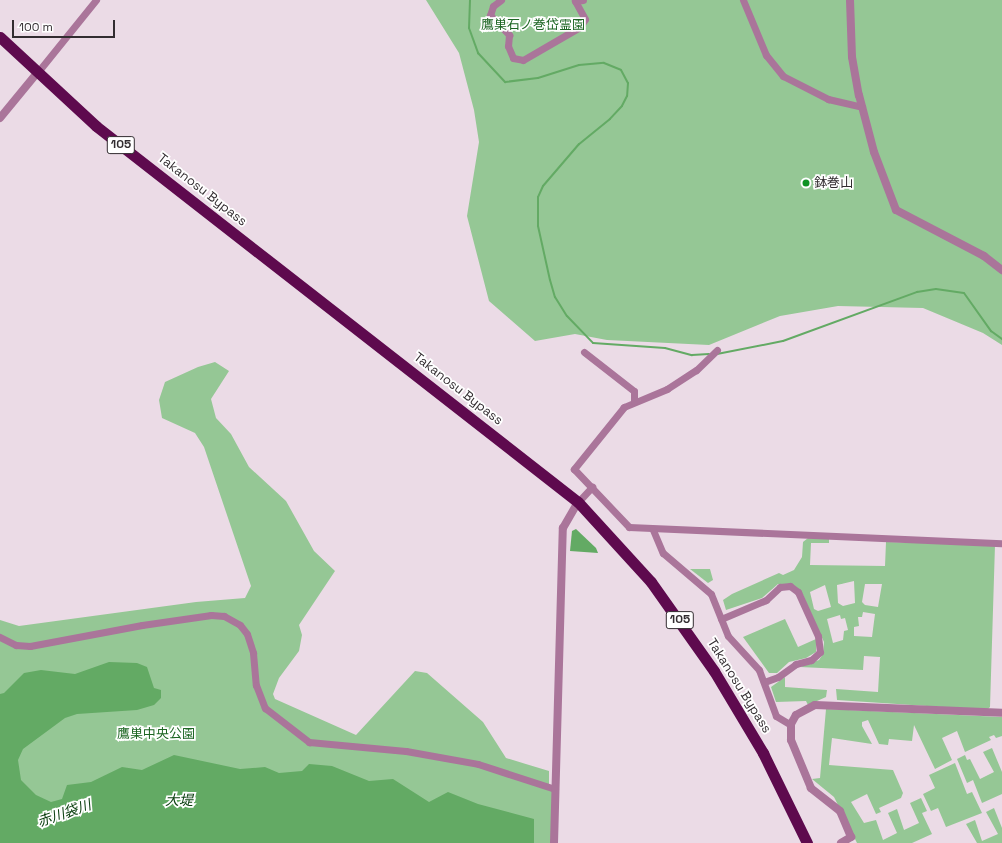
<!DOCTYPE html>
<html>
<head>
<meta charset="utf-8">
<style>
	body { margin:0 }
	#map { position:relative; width:1002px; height:843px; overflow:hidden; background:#ebdbe6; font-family:"Space Grotesk","Noto Sans JP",sans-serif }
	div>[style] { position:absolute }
	.green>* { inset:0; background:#95c795 }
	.water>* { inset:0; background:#63aa64 }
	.stream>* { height:2px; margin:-1px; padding:0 1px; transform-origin:1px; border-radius:1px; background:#63aa64 }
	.minor>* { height:7px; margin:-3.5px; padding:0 3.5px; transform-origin:3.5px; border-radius:3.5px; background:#aa759a }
	.tertiary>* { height:8px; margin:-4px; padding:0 4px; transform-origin:4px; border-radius:4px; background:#aa759a }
	.trunk>* { height:11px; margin:-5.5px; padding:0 5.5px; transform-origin:5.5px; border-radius:5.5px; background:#5e0a4e }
	.dots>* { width:11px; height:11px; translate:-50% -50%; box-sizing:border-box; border:2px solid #fff; border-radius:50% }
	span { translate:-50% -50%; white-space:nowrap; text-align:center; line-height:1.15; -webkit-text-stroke:3.5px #fff; paint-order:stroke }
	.shield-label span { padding:1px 3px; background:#fff; border:1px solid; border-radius:3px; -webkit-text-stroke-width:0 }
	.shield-label { font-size:12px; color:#322c30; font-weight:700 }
	.park-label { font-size:13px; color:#1c6522 }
	.poi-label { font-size:13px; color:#322c30 }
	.left { translate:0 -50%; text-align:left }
	.street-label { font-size:13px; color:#322c30 }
	.water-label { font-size:14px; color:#0c4011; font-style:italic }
	.scale { position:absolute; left:12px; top:20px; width:103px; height:18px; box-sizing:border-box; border:2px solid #322c30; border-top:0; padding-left:5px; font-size:12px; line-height:14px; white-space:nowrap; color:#322c30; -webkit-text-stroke:3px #fff; paint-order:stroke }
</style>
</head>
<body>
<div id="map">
	<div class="green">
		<i style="clip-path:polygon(426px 0,1002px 0,1002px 345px,983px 333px,923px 308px,838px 306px,780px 316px,709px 345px,607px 340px,575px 334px,535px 341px,489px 301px,467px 216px,479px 142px,474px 110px,459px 53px)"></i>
		<i style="clip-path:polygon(215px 362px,229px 371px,211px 399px,216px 418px,231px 434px,249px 467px,286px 501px,314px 551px,335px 571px,299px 625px,302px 635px,299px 651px,279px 678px,273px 694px,275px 699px,356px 735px,415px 671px,427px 673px,483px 722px,506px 758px,549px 771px,549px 787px,555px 789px,554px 843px,0 843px,0 620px,19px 626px,196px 602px,245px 598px,251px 586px,204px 447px,195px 433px,162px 418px,159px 400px,165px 382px,198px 367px)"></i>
		<i style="clip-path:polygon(evenodd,808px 538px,829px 539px,829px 543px,811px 543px,810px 565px,885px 566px,886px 542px,995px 545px,990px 707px,987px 710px,837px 700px,836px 689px,878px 692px,880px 657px,864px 656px,863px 670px,800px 667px,819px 660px,823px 654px,824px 642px,803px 595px,791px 584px,778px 584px,762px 598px,726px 610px,723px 600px,732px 594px,779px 573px,783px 575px,794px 570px,802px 557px,803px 542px,808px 538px,854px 581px,855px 603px,843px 606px,838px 603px,837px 585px,854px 581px,808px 538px,865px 584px,882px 584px,878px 607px,865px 605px,862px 602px,865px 584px,808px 538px,825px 585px,831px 607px,818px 611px,814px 609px,810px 592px,825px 585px,808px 538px,863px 612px,875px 614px,872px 637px,854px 636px,854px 627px,859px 626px,858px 617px,862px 617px,863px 612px,808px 538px,840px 615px,841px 619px,845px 618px,848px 630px,844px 631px,843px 640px,833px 643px,827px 619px,840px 615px)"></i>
		<i style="clip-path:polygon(690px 569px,710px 569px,713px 580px,708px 583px)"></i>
		<i style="clip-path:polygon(785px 619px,798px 647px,816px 639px,816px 652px,806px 658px,789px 662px,777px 673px,769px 673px,743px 637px)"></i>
		<i style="clip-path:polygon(785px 677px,785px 687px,827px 690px,826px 697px,808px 705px,806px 701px,776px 702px,771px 687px)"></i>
		<i style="clip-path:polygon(826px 709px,1002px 717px,1002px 736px,996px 738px,994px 735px,989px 737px,991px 740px,965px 752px,957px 731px,942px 738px,952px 760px,935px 769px,914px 725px,912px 741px,889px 739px,888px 745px,879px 744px,868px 720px,862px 722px,862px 726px,872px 744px,832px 738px,829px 765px,893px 770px,903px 793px,901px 798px,879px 808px,881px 812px,876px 814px,867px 794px,851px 802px,864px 823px,876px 820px,883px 840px,897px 833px,888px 813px,897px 809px,904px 830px,919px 823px,910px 803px,921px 798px,927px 811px,922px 813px,932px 834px,912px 843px,857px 843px,834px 797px,812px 779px,820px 778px)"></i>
		<i style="clip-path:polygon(992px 748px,1002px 772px,1002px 794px,982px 803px,973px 780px,967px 783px,957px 759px,965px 755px,967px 760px,970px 759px,980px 779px,994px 772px,983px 752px)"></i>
		<i style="clip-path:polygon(955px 763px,967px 794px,972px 792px,982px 813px,946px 827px,938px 808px,931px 811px,923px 794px,935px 788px,929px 775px)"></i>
		<i style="clip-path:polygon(994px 808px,1002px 828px,1002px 843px,977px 843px,966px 824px,975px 820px,982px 841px,998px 834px,986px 812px)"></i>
	</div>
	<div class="water">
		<i style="clip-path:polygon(576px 529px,596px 548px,598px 553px,570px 551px,572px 531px)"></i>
		<i style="clip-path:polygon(109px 662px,137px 663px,147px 667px,154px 688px,161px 690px,161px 698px,154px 705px,137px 710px,77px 714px,65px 718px,23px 749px,18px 760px,21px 780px,36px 795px,51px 802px,62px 799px,67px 785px,91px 782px,122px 767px,142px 770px,174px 755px,240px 769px,265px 767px,279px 773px,302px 771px,309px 764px,332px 766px,369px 781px,393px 779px,429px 802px,448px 792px,478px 804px,534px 819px,534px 843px,0 843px,0 694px,4px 693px,24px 673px,41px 670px,75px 674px)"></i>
	</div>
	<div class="stream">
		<i style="left:470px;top:0;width:28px;rotate:92deg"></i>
		<i style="left:469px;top:28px;width:27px;rotate:70deg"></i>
		<i style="left:478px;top:53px;width:40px;rotate:47deg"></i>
		<i style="left:505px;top:82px;width:33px;rotate:-7deg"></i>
		<i style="left:538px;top:78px;width:43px;rotate:-17.6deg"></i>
		<i style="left:579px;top:65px;width:25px;rotate:-5deg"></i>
		<i style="left:604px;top:63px;width:18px;rotate:22deg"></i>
		<i style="left:621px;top:70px;width:15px;rotate:62deg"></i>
		<i style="left:628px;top:83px;width:13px;rotate:94deg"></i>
		<i style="left:627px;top:96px;width:11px;rotate:117deg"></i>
		<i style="left:622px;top:106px;width:18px;rotate:133deg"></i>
		<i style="left:610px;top:119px;width:40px;rotate:141deg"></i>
		<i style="left:579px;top:144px;width:55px;rotate:130.6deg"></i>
		<i style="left:543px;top:186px;width:12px;rotate:114deg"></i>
		<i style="left:538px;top:197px;width:29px;rotate:90deg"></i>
		<i style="left:538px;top:226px;width:55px;rotate:77.5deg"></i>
		<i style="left:550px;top:280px;width:18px;rotate:74deg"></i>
		<i style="left:555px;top:297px;width:22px;rotate:58deg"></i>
		<i style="left:567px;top:316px;width:37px;rotate:46deg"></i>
		<i style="left:593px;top:343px;width:72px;rotate:4deg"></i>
		<i style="left:665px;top:348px;width:28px;rotate:15deg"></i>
		<i style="left:692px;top:355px;width:17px;rotate:-3deg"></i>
		<i style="left:717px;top:354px;width:67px;rotate:-11.1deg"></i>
		<i style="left:783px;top:341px;width:143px;rotate:-20.1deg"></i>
		<i style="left:917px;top:292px;width:19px;rotate:-9deg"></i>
		<i style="left:936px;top:289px;width:28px;rotate:8deg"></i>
		<i style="left:964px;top:293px;width:47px;rotate:54.6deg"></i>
		<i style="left:991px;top:331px;width:14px;rotate:36deg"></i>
	</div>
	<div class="minor">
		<i style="left:501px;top:0;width:10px;rotate:143deg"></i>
		<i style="left:493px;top:6px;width:9px;rotate:108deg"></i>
		<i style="left:490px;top:15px;width:28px;rotate:46deg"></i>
		<i style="left:509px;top:35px;width:11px;rotate:95deg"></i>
		<i style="left:508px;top:46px;width:13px;rotate:67deg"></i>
		<i style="left:513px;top:58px;width:10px;rotate:11deg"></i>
		<i style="left:523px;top:60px;width:66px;rotate:-30.1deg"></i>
		<i style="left:580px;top:27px;width:9px;rotate:-58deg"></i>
		<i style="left:585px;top:19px;width:21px;rotate:-119deg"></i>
		<i style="left:575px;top:1px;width:8px;rotate:-7deg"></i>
		<i style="left:743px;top:0;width:60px;rotate:67.3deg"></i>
		<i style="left:766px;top:55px;width:27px;rotate:51deg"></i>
		<i style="left:783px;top:76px;width:51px;rotate:27.1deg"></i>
		<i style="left:828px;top:99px;width:35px;rotate:13deg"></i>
		<i style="left:37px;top:73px;width:94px;rotate:-51.1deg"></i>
		<i style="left:717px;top:350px;width:29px;rotate:136deg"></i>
		<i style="left:696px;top:370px;width:35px;rotate:147deg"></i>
		<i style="left:667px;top:389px;width:47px;rotate:157.3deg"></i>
		<i style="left:624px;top:407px;width:80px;rotate:128.9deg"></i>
		<i style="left:574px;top:469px;width:80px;rotate:46.5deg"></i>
		<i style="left:629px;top:527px;width:373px;rotate:2.5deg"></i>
		<i style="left:584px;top:352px;width:63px;rotate:38deg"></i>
		<i style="left:634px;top:391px;width:10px;rotate:90deg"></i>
		<i style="left:578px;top:502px;width:21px;rotate:-47deg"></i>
		<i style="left:653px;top:530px;width:25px;rotate:67deg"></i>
		<i style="left:663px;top:553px;width:63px;rotate:40.5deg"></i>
		<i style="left:711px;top:594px;width:45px;rotate:68deg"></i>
		<i style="left:728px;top:636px;width:46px;rotate:47.6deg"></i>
		<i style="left:759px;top:670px;width:49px;rotate:69.7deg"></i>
		<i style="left:776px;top:716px;width:17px;rotate:31deg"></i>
		<i style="left:721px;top:619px;width:49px;rotate:-22.9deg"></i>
		<i style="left:766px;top:600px;width:19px;rotate:-43deg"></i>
		<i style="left:780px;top:587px;width:10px;rotate:-6deg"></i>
		<i style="left:790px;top:586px;width:10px;rotate:37deg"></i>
		<i style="left:798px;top:592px;width:48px;rotate:65.6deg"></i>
		<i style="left:818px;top:636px;width:16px;rotate:83deg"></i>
		<i style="left:820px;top:652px;width:12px;rotate:138deg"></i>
		<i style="left:811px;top:660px;width:16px;rotate:165deg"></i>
		<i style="left:796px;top:664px;width:22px;rotate:144deg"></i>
		<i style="left:778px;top:677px;width:15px;rotate:160deg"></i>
		<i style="left:0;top:637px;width:18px;rotate:27deg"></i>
		<i style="left:16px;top:645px;width:14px;rotate:4deg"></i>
		<i style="left:30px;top:646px;width:114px;rotate:-10.6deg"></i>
		<i style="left:142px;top:625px;width:70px;rotate:-8.2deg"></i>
		<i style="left:211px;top:615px;width:13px;rotate:4deg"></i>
		<i style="left:224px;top:616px;width:18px;rotate:29deg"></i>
		<i style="left:240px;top:625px;width:11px;rotate:52deg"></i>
		<i style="left:247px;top:634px;width:20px;rotate:72deg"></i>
		<i style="left:253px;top:653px;width:32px;rotate:85deg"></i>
		<i style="left:256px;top:685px;width:25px;rotate:69deg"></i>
		<i style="left:265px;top:708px;width:56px;rotate:37.7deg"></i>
		<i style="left:309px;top:742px;width:97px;rotate:5.3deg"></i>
		<i style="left:406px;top:751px;width:73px;rotate:10.2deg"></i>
		<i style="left:478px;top:764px;width:81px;rotate:18deg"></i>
	</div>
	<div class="tertiary">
		<i style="left:850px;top:0;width:57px;rotate:88deg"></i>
		<i style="left:852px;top:57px;width:39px;rotate:80deg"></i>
		<i style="left:859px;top:95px;width:59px;rotate:75.3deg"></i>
		<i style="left:874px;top:152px;width:62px;rotate:69.2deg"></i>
		<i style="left:896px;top:210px;width:99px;rotate:27.6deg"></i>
		<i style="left:984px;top:256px;width:23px;rotate:38deg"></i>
		<i style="left:0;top:118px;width:58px;rotate:-50.6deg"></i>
		<i style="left:554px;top:843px;width:315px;rotate:-88.4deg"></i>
		<i style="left:563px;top:528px;width:30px;rotate:-60deg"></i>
		<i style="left:841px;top:843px;width:12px;rotate:-31deg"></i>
		<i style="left:851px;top:837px;width:28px;rotate:-113deg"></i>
		<i style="left:840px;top:811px;width:37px;rotate:-142deg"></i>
		<i style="left:811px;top:788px;width:52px;rotate:-112.6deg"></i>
		<i style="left:791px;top:740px;width:16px;rotate:-90deg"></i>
		<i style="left:791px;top:724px;width:10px;rotate:-61deg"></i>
		<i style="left:796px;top:715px;width:21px;rotate:-28deg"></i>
		<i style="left:815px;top:705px;width:187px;rotate:2.4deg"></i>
	</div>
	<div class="trunk">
		<i style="left:0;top:37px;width:131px;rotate:42.8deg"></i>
		<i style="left:96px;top:126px;width:611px;rotate:37.96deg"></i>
		<i style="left:578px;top:502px;width:108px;rotate:47.6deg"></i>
		<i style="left:651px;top:582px;width:109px;rotate:54.7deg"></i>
		<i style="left:714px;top:671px;width:96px;rotate:59.1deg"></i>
		<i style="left:763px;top:753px;width:100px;rotate:63.9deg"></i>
	</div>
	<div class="dots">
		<i style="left:806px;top:183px;background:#0f9224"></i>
	</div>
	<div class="shield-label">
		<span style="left:121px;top:145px">105</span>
		<span style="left:680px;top:620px">105</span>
	</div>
	<div class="park-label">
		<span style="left:533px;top:25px">鷹巣石ノ巻岱霊園</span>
		<span style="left:156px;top:734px">鷹巣中央公園</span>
	</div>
	<div class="poi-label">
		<span class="left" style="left:814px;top:183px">鉢巻山</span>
	</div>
	<div class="street-label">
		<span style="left:202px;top:190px;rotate:38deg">Takanosu Bypass</span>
		<span style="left:458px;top:389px;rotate:38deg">Takanosu Bypass</span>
		<span style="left:739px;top:686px;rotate:58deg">Takanosu Bypass</span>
	</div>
	<div class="water-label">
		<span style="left:179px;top:800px">大堤</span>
		<span style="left:64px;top:813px;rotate:-19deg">赤川袋川</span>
	</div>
	<div class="scale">100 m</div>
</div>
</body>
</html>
